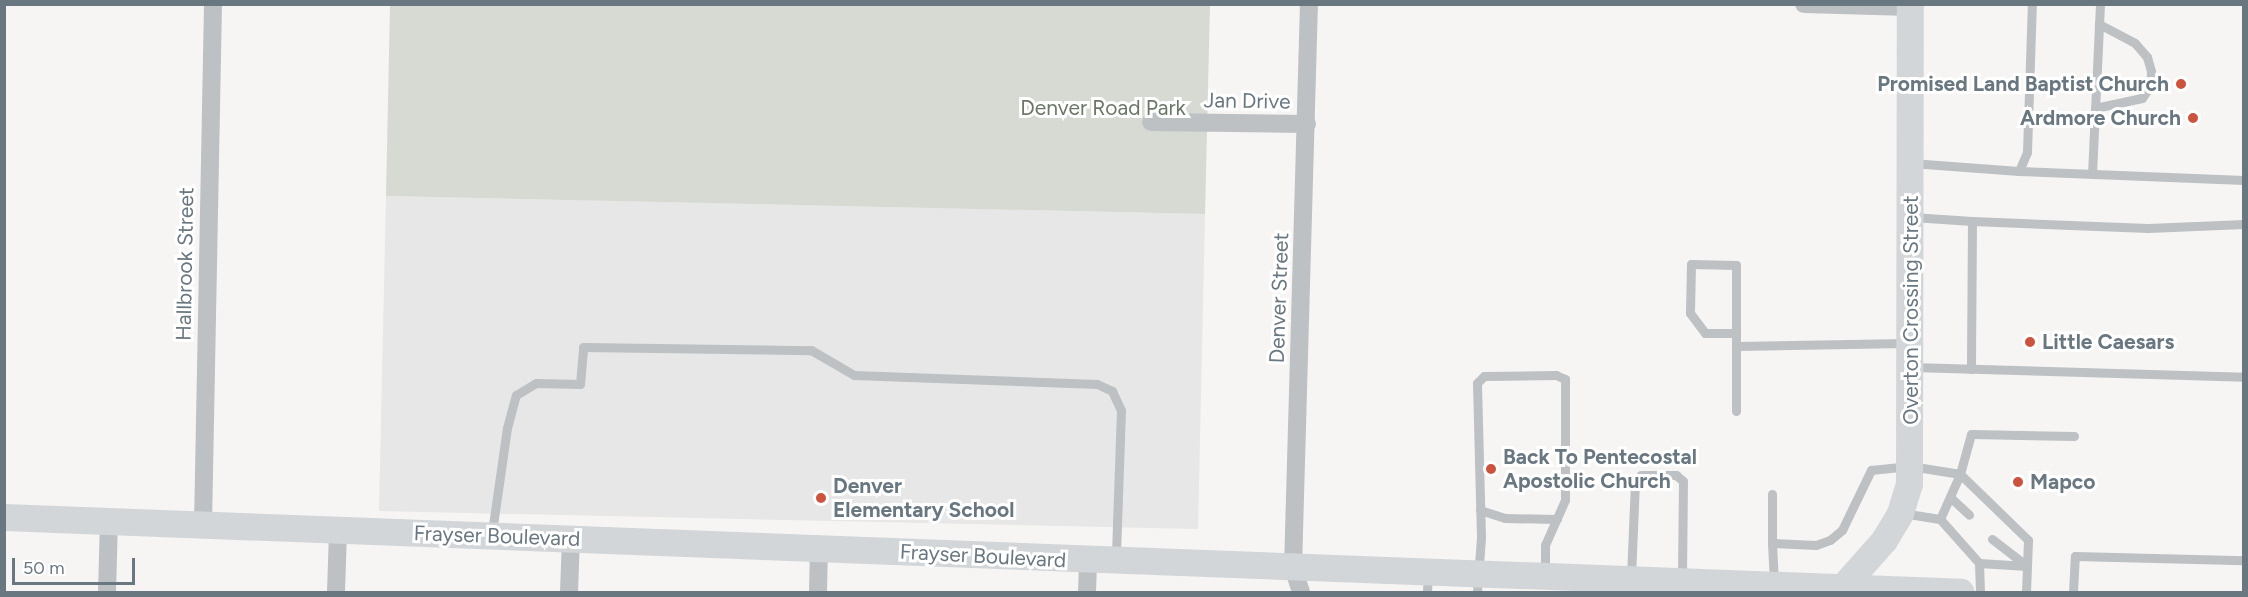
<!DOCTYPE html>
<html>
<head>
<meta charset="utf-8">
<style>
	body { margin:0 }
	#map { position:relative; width:2248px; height:597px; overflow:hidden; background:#f6f5f3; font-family:Figtree,sans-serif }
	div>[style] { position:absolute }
	.built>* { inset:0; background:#e6e7e6 }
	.green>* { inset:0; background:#d6dad3 }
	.lane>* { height:9px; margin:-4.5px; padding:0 4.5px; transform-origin:4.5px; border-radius:4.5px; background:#bdc1c4 }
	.street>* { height:18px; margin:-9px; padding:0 9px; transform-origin:9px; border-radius:9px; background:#bdc1c4 }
	.secondary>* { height:27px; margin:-13.5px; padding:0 13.5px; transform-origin:13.5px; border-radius:13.5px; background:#d2d6d9 }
	.dots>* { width:16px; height:16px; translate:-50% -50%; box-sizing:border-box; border:3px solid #fff; border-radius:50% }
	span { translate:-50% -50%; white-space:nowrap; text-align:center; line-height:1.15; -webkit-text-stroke:6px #fff; paint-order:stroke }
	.poi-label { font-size:21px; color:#697780; font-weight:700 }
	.right { translate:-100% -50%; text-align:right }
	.left { translate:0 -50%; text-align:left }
	.street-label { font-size:21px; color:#697780 }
	.park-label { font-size:21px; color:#6b7867 }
	.frame { position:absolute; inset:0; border:6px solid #697780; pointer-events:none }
	.scale { position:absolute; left:12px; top:558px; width:123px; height:27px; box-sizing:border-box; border:3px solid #697780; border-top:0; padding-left:8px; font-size:18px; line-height:21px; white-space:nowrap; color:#697780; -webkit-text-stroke:4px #fff; paint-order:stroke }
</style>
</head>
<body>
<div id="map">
	<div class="built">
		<i style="clip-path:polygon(386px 196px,1205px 214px,1198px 529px,379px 511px)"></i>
	</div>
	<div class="green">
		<i style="clip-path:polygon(390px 5px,1210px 5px,1205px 214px,386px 196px)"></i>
	</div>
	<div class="lane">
		<i style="left:2095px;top:108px;width:48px;rotate:-12deg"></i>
		<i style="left:2142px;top:98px;width:14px;rotate:-56deg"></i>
		<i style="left:2150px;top:86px;width:15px;rotate:-86deg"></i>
		<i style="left:2151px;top:71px;width:15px;rotate:-106deg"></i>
		<i style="left:2147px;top:57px;width:18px;rotate:-131deg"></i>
		<i style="left:2135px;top:43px;width:41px;rotate:-152.2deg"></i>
		<i style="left:1911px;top:163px;width:108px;rotate:4.2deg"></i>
		<i style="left:2019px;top:171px;width:21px;rotate:-67deg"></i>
		<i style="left:2027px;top:152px;width:148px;rotate:-88.1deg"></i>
		<i style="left:2019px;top:171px;width:225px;rotate:2.3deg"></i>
		<i style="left:2092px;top:174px;width:170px;rotate:-87.3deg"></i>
		<i style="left:1912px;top:217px;width:60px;rotate:3.8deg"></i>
		<i style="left:1972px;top:221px;width:148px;rotate:90.4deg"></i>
		<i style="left:1972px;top:221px;width:176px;rotate:2.3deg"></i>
		<i style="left:2148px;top:228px;width:96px;rotate:-2.4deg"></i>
		<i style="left:1736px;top:346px;width:170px;rotate:-1deg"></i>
		<i style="left:1912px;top:367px;width:332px;rotate:1.7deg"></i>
		<i style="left:1736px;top:411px;width:146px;rotate:-90deg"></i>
		<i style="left:1736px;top:265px;width:45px;rotate:-178.7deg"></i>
		<i style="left:1691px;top:264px;width:49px;rotate:91.2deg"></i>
		<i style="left:1690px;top:313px;width:25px;rotate:53deg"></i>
		<i style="left:1705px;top:333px;width:31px"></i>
		<i style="left:1772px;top:494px;width:49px;rotate:90deg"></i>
		<i style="left:1950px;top:497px;width:26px;rotate:43deg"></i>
		<i style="left:1480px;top:510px;width:26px;rotate:18deg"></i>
		<i style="left:1505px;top:518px;width:52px;rotate:1.1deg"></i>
		<i style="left:1902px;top:513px;width:38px;rotate:9deg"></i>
		<i style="left:1940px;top:519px;width:59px;rotate:48.4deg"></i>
		<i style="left:1979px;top:563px;width:29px;rotate:88deg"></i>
		<i style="left:1940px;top:519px;width:49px;rotate:-66deg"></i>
		<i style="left:1960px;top:474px;width:41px;rotate:-74.6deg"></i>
		<i style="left:1971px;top:434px;width:103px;rotate:1.1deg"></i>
		<i style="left:492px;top:532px;width:105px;rotate:-81.8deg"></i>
		<i style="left:507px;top:428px;width:34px;rotate:-75deg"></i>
		<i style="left:516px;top:395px;width:23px;rotate:-31deg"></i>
		<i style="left:536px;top:383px;width:44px;rotate:1.3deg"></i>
		<i style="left:580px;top:384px;width:37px;rotate:-85deg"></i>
		<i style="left:583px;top:347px;width:228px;rotate:0.8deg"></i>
		<i style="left:811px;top:350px;width:50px;rotate:30.2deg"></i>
		<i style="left:854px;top:375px;width:243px;rotate:2.1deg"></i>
		<i style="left:1097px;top:384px;width:17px;rotate:25deg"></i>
		<i style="left:1112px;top:391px;width:21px;rotate:65deg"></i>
		<i style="left:1121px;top:410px;width:146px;rotate:92deg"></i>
		<i style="left:1992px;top:539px;width:44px;rotate:37.6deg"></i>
		<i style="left:1979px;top:563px;width:48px;rotate:3.6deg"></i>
		<i style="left:1631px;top:577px;width:95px;rotate:-87.6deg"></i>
		<i style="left:1635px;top:482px;width:9px;rotate:-49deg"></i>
		<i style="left:1641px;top:475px;width:35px"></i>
		<i style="left:1676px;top:475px;width:9px;rotate:41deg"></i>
		<i style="left:1683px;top:481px;width:99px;rotate:90.6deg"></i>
		<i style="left:1774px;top:582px;width:39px;rotate:-93deg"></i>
		<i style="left:1772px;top:543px;width:44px;rotate:2.6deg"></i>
		<i style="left:1816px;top:545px;width:15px;rotate:-20deg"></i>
		<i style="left:1830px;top:540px;width:16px;rotate:-40deg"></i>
		<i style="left:1842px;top:530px;width:67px;rotate:-64.2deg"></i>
		<i style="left:1871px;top:470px;width:39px;rotate:-6deg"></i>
		<i style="left:1910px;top:466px;width:51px;rotate:9.1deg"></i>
		<i style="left:1960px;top:474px;width:95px;rotate:44.1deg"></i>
		<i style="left:2028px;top:540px;width:52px;rotate:92.2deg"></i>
		<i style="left:1427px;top:592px;width:18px;rotate:-87deg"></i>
		<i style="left:1477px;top:592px;width:55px;rotate:-85.8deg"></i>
		<i style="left:1481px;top:537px;width:154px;rotate:-91.5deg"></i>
		<i style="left:1477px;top:383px;width:10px;rotate:-45deg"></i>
		<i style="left:1484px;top:376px;width:72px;rotate:-0.8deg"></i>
		<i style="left:1556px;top:375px;width:10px;rotate:24deg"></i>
		<i style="left:1565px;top:379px;width:121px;rotate:90deg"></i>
		<i style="left:1565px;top:500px;width:49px;rotate:114deg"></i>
		<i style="left:1545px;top:545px;width:29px;rotate:90deg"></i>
		<i style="left:2073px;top:592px;width:36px;rotate:-87deg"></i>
		<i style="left:2075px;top:556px;width:169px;rotate:1.4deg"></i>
	</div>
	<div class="street">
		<i style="left:1804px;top:4px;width:106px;rotate:1.6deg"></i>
		<i style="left:1151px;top:122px;width:156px;rotate:0.7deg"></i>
		<i style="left:203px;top:525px;width:521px;rotate:-88.9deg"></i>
		<i style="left:107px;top:592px;width:70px;rotate:-88.4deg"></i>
		<i style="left:336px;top:592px;width:60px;rotate:-88.1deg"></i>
		<i style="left:569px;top:592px;width:54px;rotate:-87.9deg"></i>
		<i style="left:818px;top:592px;width:43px;rotate:-88.7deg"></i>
		<i style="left:1087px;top:592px;width:32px;rotate:-88deg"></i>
		<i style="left:1301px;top:592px;width:25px;rotate:-108deg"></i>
		<i style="left:1293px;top:568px;width:564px;rotate:-88.38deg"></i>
	</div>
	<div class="secondary">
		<i style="left:4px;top:517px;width:1958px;rotate:2.19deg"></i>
		<i style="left:1838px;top:592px;width:69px;rotate:-48.5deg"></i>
		<i style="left:1884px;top:540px;width:31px;rotate:-59deg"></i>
		<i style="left:1900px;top:513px;width:30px;rotate:-73deg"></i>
		<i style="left:1909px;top:484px;width:480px;rotate:-89.9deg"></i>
	</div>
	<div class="dots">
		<i style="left:2181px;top:84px;background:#cc533d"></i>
		<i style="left:2193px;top:118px;background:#cc533d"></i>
		<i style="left:2030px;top:342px;background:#cc533d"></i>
		<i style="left:1491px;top:469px;background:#cc533d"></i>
		<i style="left:2018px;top:482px;background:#cc533d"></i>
		<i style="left:821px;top:498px;background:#cc533d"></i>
	</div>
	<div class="poi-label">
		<span class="right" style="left:2169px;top:84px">Promised Land Baptist Church</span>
		<span class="right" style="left:2181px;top:118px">Ardmore Church</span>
		<span class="left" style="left:2042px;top:342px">Little Caesars</span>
		<span class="left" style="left:1503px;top:469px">Back To Pentecostal<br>Apostolic Church</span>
		<span class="left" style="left:2030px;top:482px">Mapco</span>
		<span class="left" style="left:833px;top:498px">Denver<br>Elementary School</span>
	</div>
	<div class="street-label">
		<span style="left:1247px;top:101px;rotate:1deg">Jan Drive</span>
		<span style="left:185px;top:264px;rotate:-89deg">Hallbrook Street</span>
		<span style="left:1279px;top:298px;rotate:-88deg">Denver Street</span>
		<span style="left:1911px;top:310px;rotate:-90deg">Overton Crossing Street</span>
		<span style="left:497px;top:536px;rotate:2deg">Frayser Boulevard</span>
		<span style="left:983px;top:556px;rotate:3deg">Frayser Boulevard</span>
	</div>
	<div class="park-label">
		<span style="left:1103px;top:108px">Denver Road Park</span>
	</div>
	<div class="frame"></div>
	<div class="scale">50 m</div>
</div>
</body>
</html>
